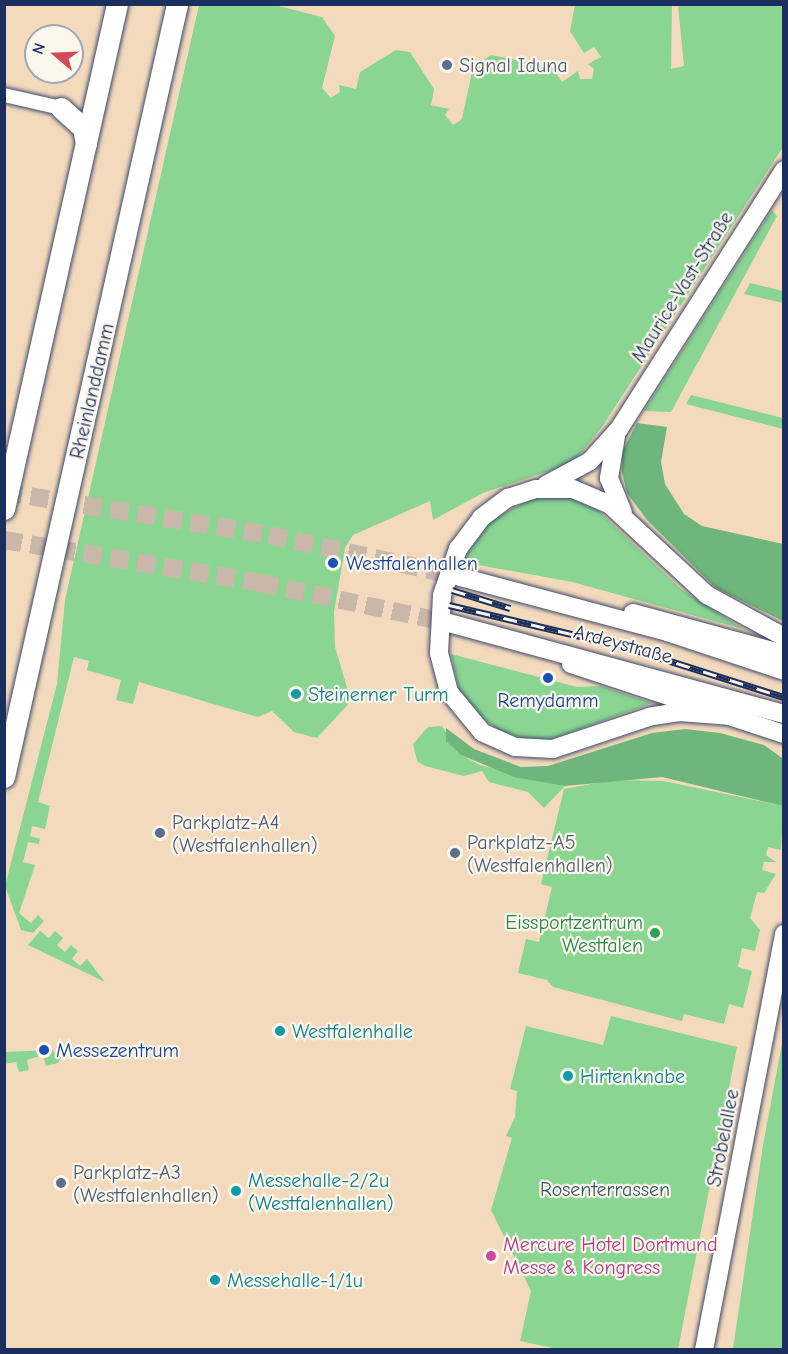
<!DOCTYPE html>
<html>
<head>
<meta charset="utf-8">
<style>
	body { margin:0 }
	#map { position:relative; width:788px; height:1354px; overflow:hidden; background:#f4dabc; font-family:"Comic Neue",sans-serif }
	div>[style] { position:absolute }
	.green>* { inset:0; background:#8ad592 }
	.forest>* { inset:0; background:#6fb67c }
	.secondary-tunnel>* { height:18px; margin-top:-9px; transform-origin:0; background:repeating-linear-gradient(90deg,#c9b8a9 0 18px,transparent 0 27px) }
	.roads { filter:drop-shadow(0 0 2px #3c496c) drop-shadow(0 0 2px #3c496c) }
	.street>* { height:14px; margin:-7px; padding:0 7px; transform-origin:7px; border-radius:7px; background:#fff }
	.secondary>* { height:18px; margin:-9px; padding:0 9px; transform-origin:9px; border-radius:9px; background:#fff }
	.primary>* { height:21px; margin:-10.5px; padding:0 10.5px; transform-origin:10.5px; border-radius:10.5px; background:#fff }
	.rail>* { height:7px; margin-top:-3.5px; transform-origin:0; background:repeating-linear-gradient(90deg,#fbf7ec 0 14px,#1b2f5e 0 28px); box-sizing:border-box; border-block:2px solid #1b2f5e }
	.dots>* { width:16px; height:16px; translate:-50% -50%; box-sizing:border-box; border:3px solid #fbf7ec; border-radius:50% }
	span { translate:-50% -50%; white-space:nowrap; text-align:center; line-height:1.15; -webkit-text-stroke:4.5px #fbf7ec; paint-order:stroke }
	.service-label { font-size:20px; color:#4e5e75 }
	.left { translate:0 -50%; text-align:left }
	.street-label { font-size:20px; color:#1b2f5e }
	.transit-label { font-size:20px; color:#164399 }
	.culture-label { font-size:20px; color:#0d838f }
	.leisure-label { font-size:20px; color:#27864d }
	.right { translate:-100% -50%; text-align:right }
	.park-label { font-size:20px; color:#37586b }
	.hotel-label { font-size:20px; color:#b23c85 }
	.frame { position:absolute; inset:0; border:6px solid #1b2f5e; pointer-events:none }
	.north { position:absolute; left:24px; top:24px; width:60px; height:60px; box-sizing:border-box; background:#fbf7ec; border:2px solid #a1a7b3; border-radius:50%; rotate:289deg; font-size:16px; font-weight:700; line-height:24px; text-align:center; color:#1b2f5e }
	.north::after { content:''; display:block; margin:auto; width:21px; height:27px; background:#d1495b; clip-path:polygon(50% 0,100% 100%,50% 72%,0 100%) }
</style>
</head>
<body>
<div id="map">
	<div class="green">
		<i style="clip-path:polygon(199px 5px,275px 5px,322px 17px,335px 36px,322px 88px,331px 98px,340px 92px,339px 85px,356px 89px,360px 72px,396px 50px,410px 52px,434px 89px,431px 105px,449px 109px,445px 115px,453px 125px,462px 119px,473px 67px,491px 55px,552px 67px,562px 82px,578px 71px,580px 79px,592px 79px,594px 69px,588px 64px,601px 57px,594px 47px,584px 53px,570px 31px,575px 5px,672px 5px,671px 69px,684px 66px,678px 5px,783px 5px,783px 147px,602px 427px,573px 463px,483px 493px,433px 520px,430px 501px,353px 535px,345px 548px,334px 612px,335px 647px,351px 701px,317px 738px,294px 732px,272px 711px,258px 717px,139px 682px,133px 704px,116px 700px,121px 680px,87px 670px,89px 661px,74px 657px,38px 802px,50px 806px,45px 829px,32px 826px,30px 836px,40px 839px,39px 844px,28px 842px,23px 862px,35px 865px,19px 913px,31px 923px,38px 915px,44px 921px,33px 933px,21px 930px,5px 886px,57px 684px,65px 600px)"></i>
		<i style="clip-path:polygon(772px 210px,777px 216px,671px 412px,644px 411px)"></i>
		<i style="clip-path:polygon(750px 283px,783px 291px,783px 303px,744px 294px)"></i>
		<i style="clip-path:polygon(691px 395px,783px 418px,783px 429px,686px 404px)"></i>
		<i style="clip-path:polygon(532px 498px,571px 498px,593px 506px,681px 589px,743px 629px,572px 582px,462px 562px,491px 520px)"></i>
		<i style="clip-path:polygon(451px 654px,577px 687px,601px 686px,652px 703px,546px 741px,522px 738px,497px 729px,473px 711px,459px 689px)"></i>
		<i style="clip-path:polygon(442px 726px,461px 755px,480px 765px,565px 786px,544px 808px,528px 792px,489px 782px,482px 771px,464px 776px,425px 766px,417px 761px,413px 744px,428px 727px)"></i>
		<i style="clip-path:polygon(614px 780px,664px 781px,783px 806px,781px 850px,768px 847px,766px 855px,776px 862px,764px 862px,762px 870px,776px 874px,764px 893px,757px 892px,750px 918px,760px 930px,755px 951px,742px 948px,738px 967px,752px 971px,743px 1008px,729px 1004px,724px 1024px,684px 1014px,682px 1021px,553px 987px,547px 980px,518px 973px,526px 939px,539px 942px,545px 916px,552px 887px,541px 884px,564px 789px)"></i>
		<i style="clip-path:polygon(40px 931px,49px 938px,55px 931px,63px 938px,57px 945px,65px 952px,71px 945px,78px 951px,72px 959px,80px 966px,87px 959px,105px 982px,28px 945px)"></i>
		<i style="clip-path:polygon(611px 1016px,737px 1047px,678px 1349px,558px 1349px,520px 1341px,531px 1291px,491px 1210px,512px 1138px,506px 1136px,515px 1117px,517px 1091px,510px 1089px,526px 1026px,603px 1045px)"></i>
		<i style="clip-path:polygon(783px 1038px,783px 1349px,733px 1349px,763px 1145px)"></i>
		<i style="clip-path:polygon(52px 1050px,61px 1058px,58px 1063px,46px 1066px,43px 1055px,27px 1060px,29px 1070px,19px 1072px,16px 1062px,5px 1064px,5px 1052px)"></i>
	</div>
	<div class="forest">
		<i style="clip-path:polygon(637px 423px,667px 427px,661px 462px,665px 484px,684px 514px,702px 526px,783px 544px,783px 621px,716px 588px,647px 520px,627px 493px,622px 472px,622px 452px)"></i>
		<i style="clip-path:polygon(446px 728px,474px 749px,521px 767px,548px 766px,652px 733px,685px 729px,720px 733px,764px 745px,782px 758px,783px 806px,662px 777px,565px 786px,514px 777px,461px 755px,446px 741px)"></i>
	</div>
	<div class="secondary-tunnel">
		<i style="left:4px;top:492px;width:268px;rotate:9.2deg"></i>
		<i style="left:269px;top:535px;width:192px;rotate:12.3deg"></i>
		<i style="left:4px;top:540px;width:260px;rotate:9.5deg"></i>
		<i style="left:260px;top:583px;width:193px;rotate:11.9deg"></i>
	</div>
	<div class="roads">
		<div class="street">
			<i style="left:4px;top:95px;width:58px;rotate:12.8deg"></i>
		</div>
		<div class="secondary">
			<i style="left:616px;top:436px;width:43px;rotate:99.5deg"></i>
			<i style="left:609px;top:478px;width:37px;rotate:68deg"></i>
			<i style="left:546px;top:485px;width:50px;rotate:-28.6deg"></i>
			<i style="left:590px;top:461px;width:43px;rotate:-47.8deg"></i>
			<i style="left:619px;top:429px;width:307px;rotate:-57.5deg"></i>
			<i style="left:457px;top:576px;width:217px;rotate:14.9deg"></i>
			<i style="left:667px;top:632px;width:123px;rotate:18.4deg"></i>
			<i style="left:633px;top:613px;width:156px;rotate:15.2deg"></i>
			<i style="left:449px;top:623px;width:347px;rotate:15.2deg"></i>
			<i style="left:571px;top:664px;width:224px;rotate:18.2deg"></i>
			<i style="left:732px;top:716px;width:53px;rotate:-175.7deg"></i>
			<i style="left:679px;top:712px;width:30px;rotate:171deg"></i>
			<i style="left:649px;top:717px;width:101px;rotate:161.6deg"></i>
			<i style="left:553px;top:749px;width:38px;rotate:-177deg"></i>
			<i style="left:515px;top:747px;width:36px;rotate:-156deg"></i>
			<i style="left:482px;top:732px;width:52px;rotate:-129.5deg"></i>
			<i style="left:449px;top:692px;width:40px;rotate:-104.4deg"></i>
			<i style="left:439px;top:653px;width:58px;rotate:-87deg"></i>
			<i style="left:442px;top:595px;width:49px;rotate:-70.8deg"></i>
			<i style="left:458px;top:549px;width:39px;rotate:-53deg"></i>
			<i style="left:481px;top:518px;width:34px;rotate:-37deg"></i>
			<i style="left:508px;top:498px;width:29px;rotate:-18deg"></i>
			<i style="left:536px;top:489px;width:37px"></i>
			<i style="left:573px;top:489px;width:39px;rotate:23deg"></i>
			<i style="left:609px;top:504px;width:134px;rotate:42.9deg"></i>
			<i style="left:707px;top:595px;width:88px;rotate:28.6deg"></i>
			<i style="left:704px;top:1350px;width:424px;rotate:-79.1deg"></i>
		</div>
		<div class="primary">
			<i style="left:61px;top:108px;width:30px;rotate:42deg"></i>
			<i style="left:83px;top:128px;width:16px;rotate:79deg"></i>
			<i style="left:4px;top:509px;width:517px;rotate:-77.39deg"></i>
			<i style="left:4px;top:777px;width:792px;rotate:-77.38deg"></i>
		</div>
	</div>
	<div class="rail">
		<i style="left:452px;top:590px;width:61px;rotate:17.2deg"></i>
		<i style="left:449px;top:605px;width:179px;rotate:13.3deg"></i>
		<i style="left:623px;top:646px;width:169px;rotate:17.6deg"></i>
	</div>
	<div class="dots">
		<i style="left:447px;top:65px;background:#5c6f8a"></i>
		<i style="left:333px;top:563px;background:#1a4fb4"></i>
		<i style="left:548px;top:678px;background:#1a4fb4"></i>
		<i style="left:296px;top:694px;background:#0f9aa8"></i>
		<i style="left:160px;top:833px;background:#5c6f8a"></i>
		<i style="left:455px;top:853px;background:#5c6f8a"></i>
		<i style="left:655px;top:933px;background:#2e9e5b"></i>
		<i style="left:280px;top:1031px;background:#0f9aa8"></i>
		<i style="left:44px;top:1050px;background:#1a4fb4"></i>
		<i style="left:568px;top:1076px;background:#0f9aa8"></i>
		<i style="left:61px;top:1183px;background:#5c6f8a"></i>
		<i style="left:236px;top:1191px;background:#0f9aa8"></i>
		<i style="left:491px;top:1256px;background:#d1479c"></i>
		<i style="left:215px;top:1280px;background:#0f9aa8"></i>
	</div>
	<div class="service-label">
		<span class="left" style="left:459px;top:65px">Signal Iduna</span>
		<span class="left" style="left:172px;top:834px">Parkplatz-A4<br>(Westfalenhallen)</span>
		<span class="left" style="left:467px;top:854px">Parkplatz-A5<br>(Westfalenhallen)</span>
		<span class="left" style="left:73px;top:1184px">Parkplatz-A3<br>(Westfalenhallen)</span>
	</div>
	<div class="street-label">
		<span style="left:682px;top:287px;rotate:-58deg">Maurice-Vast-Straße</span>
		<span style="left:92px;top:391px;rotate:-77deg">Rheinlanddamm</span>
		<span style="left:623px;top:644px;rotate:15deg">Ardeystraße</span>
		<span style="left:723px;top:1138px;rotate:-79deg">Strobelallee</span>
	</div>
	<div class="transit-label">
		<span class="left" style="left:346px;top:563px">Westfalenhallen</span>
		<span style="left:548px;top:700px">Remydamm</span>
		<span class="left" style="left:56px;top:1050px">Messezentrum</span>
	</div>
	<div class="culture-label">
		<span class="left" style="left:308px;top:694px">Steinerner Turm</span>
		<span class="left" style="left:292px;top:1031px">Westfalenhalle</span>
		<span class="left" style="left:580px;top:1076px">Hirtenknabe</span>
		<span class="left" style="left:248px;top:1192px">Messehalle-2/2u<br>(Westfalenhallen)</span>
		<span class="left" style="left:227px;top:1280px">Messehalle-1/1u</span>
	</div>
	<div class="leisure-label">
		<span class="right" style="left:643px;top:934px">Eissportzentrum<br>Westfalen</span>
	</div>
	<div class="park-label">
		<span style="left:605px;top:1189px">Rosenterrassen</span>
	</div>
	<div class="hotel-label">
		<span class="left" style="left:503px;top:1256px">Mercure Hotel Dortmund<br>Messe &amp; Kongress</span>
	</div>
	<div class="frame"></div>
	<div class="north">N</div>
</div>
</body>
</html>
